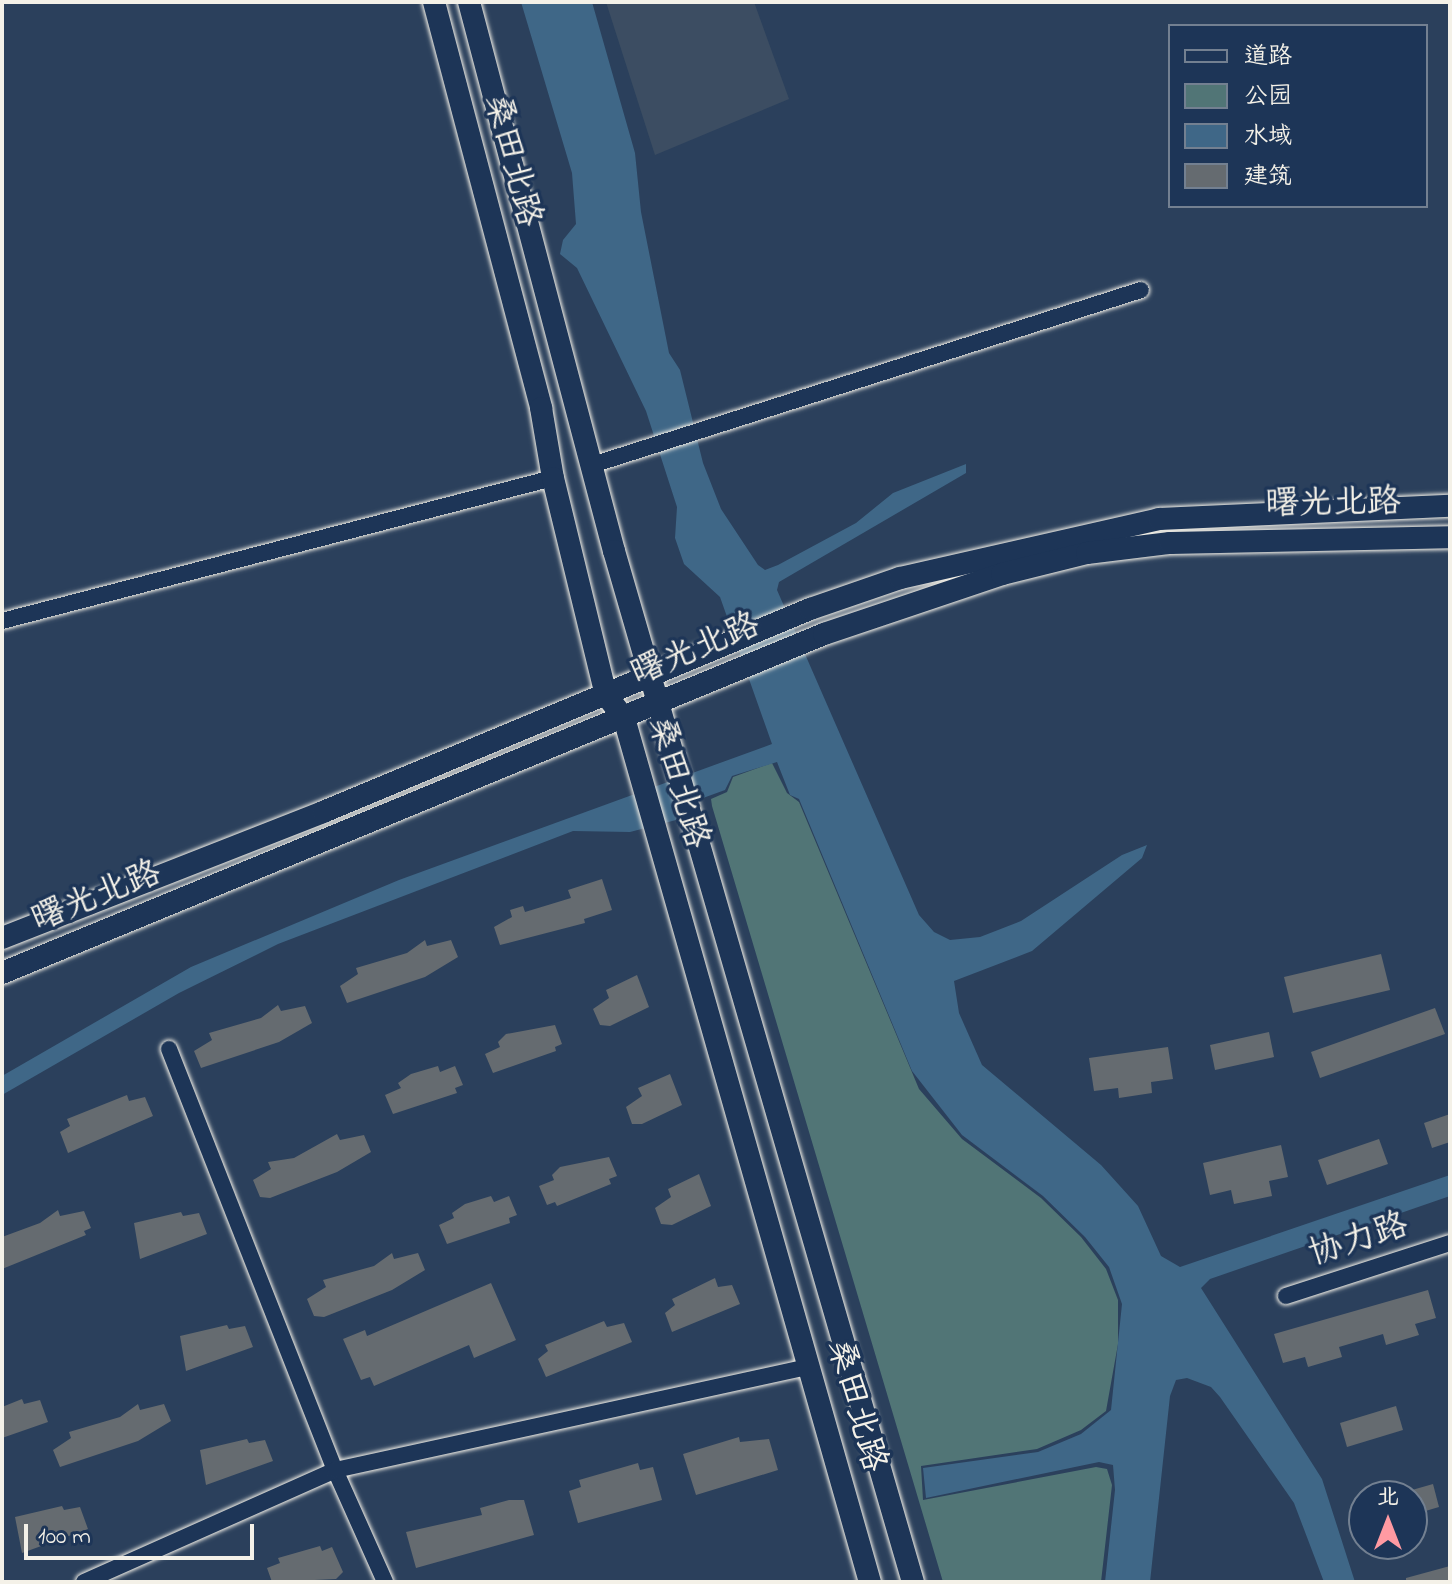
<!DOCTYPE html>
<html>
<head>
<meta charset="utf-8">
<style>
	body { margin:0 }
	#map { position:relative; width:1452px; height:1584px; overflow:hidden; background:#2b405c; font-family:"Indie Flower","LXGW WenKai TC",sans-serif }
	div>[style] { position:absolute }
	.built>* { inset:0; background:#3c4d62 }
	.green>* { inset:0; background:#517576 }
	.water>* { inset:0; background:#3f6787 }
	.building>* { inset:0; background:#656b70 }
	.roads { filter:drop-shadow(0 0 2px #f4f1e8) drop-shadow(0 0 2px #f4f1e8) }
	.street>* { height:16px; margin:-8px; padding:0 8px; transform-origin:8px; border-radius:8px; background:#1d3557 }
	.secondary>* { height:22px; margin:-11px; padding:0 11px; transform-origin:11px; border-radius:11px; background:#1d3557 }
	span { translate:-50% -50%; white-space:nowrap; text-align:center; line-height:1.15; -webkit-text-stroke:7px #1d3557; paint-order:stroke }
	.street-label { font-size:34px; color:#f4f1e8 }
	.frame { position:absolute; inset:0; border:4px solid #f4f1e8; pointer-events:none }
	.legend { position:absolute; left:1168px; top:24px; width:260px; height:184px; box-sizing:border-box; background:#1d3557; border:2px solid #738091; margin:0; padding:10px 14px; list-style:none; font-size:24px; color:#f4f1e8 }
	.legend li { display:flex; align-items:center; gap:16px; height:40px }
	.legend b { width:40px; border:2px solid #738091 }
	.north { position:absolute; left:1348px; top:1480px; width:80px; height:80px; box-sizing:border-box; background:#1d3557; border:2px solid #738091; border-radius:50%; rotate:0deg; font-size:22px; font-weight:700; line-height:32px; text-align:center; color:#f4f1e8 }
	.north::after { content:''; display:block; margin:auto; width:28px; height:36px; background:#ff9aa2; clip-path:polygon(50% 0,100% 100%,50% 72%,0 100%) }
	.scale { position:absolute; left:24px; top:1524px; width:230px; height:36px; box-sizing:border-box; border:4px solid #f4f1e8; border-top:0; padding-left:10px; font-size:24px; line-height:28px; white-space:nowrap; color:#f4f1e8; -webkit-text-stroke:6px #1d3557; paint-order:stroke }
</style>
</head>
<body>
<div id="map">
	<div class="built">
		<i style="clip-path:polygon(606px 2px,754px 2px,789px 99px,655px 155px)"></i>
	</div>
	<div class="green">
		<i style="clip-path:polygon(772px 763px,787px 793px,799px 802px,919px 1089px,962px 1139px,1041px 1198px,1081px 1237px,1106px 1269px,1118px 1300px,1118px 1344px,1106px 1411px,1081px 1430px,1037px 1449px,921px 1466px,923px 1500px,1096px 1467px,1107px 1469px,1112px 1485px,1101px 1582px,943px 1582px,712px 806px,711px 799px,727px 792px,733px 777px)"></i>
	</div>
	<div class="water">
		<i style="clip-path:polygon(521px 2px,592px 2px,635px 153px,641px 212px,669px 353px,680px 370px,703px 463px,721px 509px,758px 565px,765px 570px,778px 565px,856px 523px,893px 493px,966px 464px,966px 473px,779px 582px,777px 590px,919px 915px,934px 932px,950px 940px,980px 937px,1021px 921px,1122px 855px,1147px 845px,1142px 858px,1032px 951px,954px 981px,959px 1013px,982px 1065px,1101px 1165px,1138px 1206px,1161px 1256px,1180px 1267px,1450px 1175px,1450px 1196px,1210px 1279px,1201px 1288px,1322px 1479px,1355px 1582px,1324px 1582px,1294px 1503px,1220px 1397px,1211px 1387px,1187px 1378px,1176px 1380px,1170px 1396px,1150px 1582px,1105px 1582px,1115px 1490px,1113px 1465px,1099px 1462px,926px 1498px,923px 1468px,1038px 1452px,1081px 1434px,1111px 1410px,1122px 1304px,1109px 1267px,1085px 1237px,1043px 1196px,962px 1135px,912px 1071px,799px 799px,790px 795px,777px 762px,732px 776px,725px 790px,703px 798px,676px 820px,630px 832px,573px 831px,278px 944px,179px 993px,2px 1095px,2px 1076px,191px 967px,399px 880px,772px 744px,720px 597px,684px 564px,675px 538px,677px 507px,646px 411px,577px 268px,560px 254px,563px 240px,576px 224px,572px 173px)"></i>
	</div>
	<div class="building">
		<i style="clip-path:polygon(602px 879px,612px 910px,584px 919px,585px 923px,500px 945px,494px 927px,512px 917px,510px 910px,523px 906px,525px 912px,571px 898px,568px 890px)"></i>
		<i style="clip-path:polygon(425px 940px,427px 946px,451px 940px,458px 957px,425px 977px,347px 1003px,340px 986px,358px 974px,356px 968px,407px 953px)"></i>
		<i style="clip-path:polygon(1381px 954px,1390px 990px,1293px 1013px,1284px 977px)"></i>
		<i style="clip-path:polygon(637px 975px,649px 1007px,610px 1026px,600px 1025px,593px 1009px,609px 998px,606px 990px)"></i>
		<i style="clip-path:polygon(278px 1005px,281px 1011px,305px 1006px,312px 1023px,279px 1042px,201px 1068px,194px 1051px,212px 1040px,209px 1033px,261px 1018px)"></i>
		<i style="clip-path:polygon(1435px 1008px,1445px 1034px,1320px 1078px,1311px 1052px)"></i>
		<i style="clip-path:polygon(555px 1025px,562px 1044px,555px 1047px,556px 1051px,493px 1073px,485px 1054px,500px 1047px,498px 1042px,506px 1034px)"></i>
		<i style="clip-path:polygon(1269px 1032px,1274px 1057px,1215px 1070px,1210px 1045px)"></i>
		<i style="clip-path:polygon(1168px 1047px,1173px 1079px,1151px 1082px,1152px 1093px,1119px 1098px,1118px 1088px,1094px 1091px,1089px 1058px)"></i>
		<i style="clip-path:polygon(438px 1066px,440px 1072px,455px 1066px,463px 1085px,455px 1088px,457px 1093px,393px 1114px,385px 1095px,401px 1088px,398px 1083px,411px 1074px)"></i>
		<i style="clip-path:polygon(670px 1074px,682px 1105px,642px 1124px,632px 1124px,626px 1107px,642px 1096px,638px 1088px)"></i>
		<i style="clip-path:polygon(127px 1095px,129px 1101px,145px 1097px,153px 1116px,68px 1153px,60px 1132px,70px 1126px,67px 1119px)"></i>
		<i style="clip-path:polygon(1450px 1114px,1450px 1142px,1432px 1148px,1424px 1123px)"></i>
		<i style="clip-path:polygon(337px 1134px,340px 1140px,364px 1135px,371px 1152px,337px 1172px,270px 1198px,260px 1197px,253px 1180px,271px 1169px,268px 1162px,294px 1158px)"></i>
		<i style="clip-path:polygon(1379px 1139px,1388px 1164px,1327px 1185px,1318px 1160px)"></i>
		<i style="clip-path:polygon(1281px 1145px,1288px 1177px,1269px 1181px,1272px 1196px,1234px 1204px,1231px 1190px,1210px 1195px,1203px 1163px)"></i>
		<i style="clip-path:polygon(609px 1157px,617px 1176px,609px 1179px,611px 1184px,557px 1206px,555px 1202px,547px 1205px,539px 1186px,554px 1180px,552px 1175px,560px 1167px)"></i>
		<i style="clip-path:polygon(699px 1174px,711px 1206px,672px 1225px,661px 1224px,655px 1208px,671px 1197px,668px 1189px)"></i>
		<i style="clip-path:polygon(491px 1196px,494px 1202px,509px 1196px,517px 1215px,509px 1218px,510px 1223px,447px 1244px,439px 1225px,454px 1218px,452px 1213px,465px 1204px)"></i>
		<i style="clip-path:polygon(58px 1210px,60px 1216px,84px 1211px,91px 1228px,84px 1231px,86px 1235px,2px 1269px,2px 1237px,40px 1223px)"></i>
		<i style="clip-path:polygon(181px 1212px,183px 1216px,199px 1213px,207px 1234px,140px 1259px,134px 1223px)"></i>
		<i style="clip-path:polygon(392px 1253px,394px 1259px,418px 1253px,425px 1270px,392px 1290px,324px 1317px,314px 1316px,307px 1299px,326px 1287px,323px 1280px,374px 1266px)"></i>
		<i style="clip-path:polygon(715px 1278px,718px 1287px,732px 1285px,740px 1304px,672px 1332px,665px 1313px,675px 1305px,672px 1299px)"></i>
		<i style="clip-path:polygon(491px 1283px,516px 1340px,474px 1358px,469px 1345px,374px 1386px,370px 1377px,361px 1380px,343px 1339px,365px 1330px,367px 1336px)"></i>
		<i style="clip-path:polygon(1428px 1290px,1436px 1318px,1415px 1324px,1419px 1335px,1386px 1345px,1383px 1334px,1339px 1347px,1342px 1357px,1308px 1367px,1305px 1357px,1283px 1363px,1274px 1334px)"></i>
		<i style="clip-path:polygon(604px 1321px,607px 1327px,624px 1323px,632px 1342px,546px 1377px,538px 1359px,548px 1351px,545px 1345px)"></i>
		<i style="clip-path:polygon(227px 1325px,229px 1329px,245px 1326px,253px 1347px,186px 1371px,180px 1336px)"></i>
		<i style="clip-path:polygon(22px 1399px,24px 1404px,40px 1400px,48px 1422px,2px 1438px,2px 1407px)"></i>
		<i style="clip-path:polygon(138px 1404px,140px 1410px,164px 1404px,171px 1421px,138px 1441px,60px 1467px,53px 1450px,71px 1438px,69px 1432px,120px 1417px)"></i>
		<i style="clip-path:polygon(1396px 1406px,1403px 1430px,1347px 1447px,1340px 1423px)"></i>
		<i style="clip-path:polygon(739px 1437px,740px 1442px,769px 1439px,778px 1470px,696px 1495px,683px 1454px)"></i>
		<i style="clip-path:polygon(247px 1439px,249px 1443px,265px 1440px,273px 1461px,206px 1485px,200px 1450px)"></i>
		<i style="clip-path:polygon(638px 1463px,640px 1470px,653px 1467px,662px 1500px,578px 1523px,569px 1491px,581px 1487px,579px 1480px)"></i>
		<i style="clip-path:polygon(1433px 1484px,1439px 1507px,1412px 1515px,1412px 1490px)"></i>
		<i style="clip-path:polygon(509px 1500px,524px 1500px,534px 1535px,416px 1568px,406px 1532px,482px 1515px,480px 1508px)"></i>
		<i style="clip-path:polygon(62px 1506px,64px 1510px,80px 1507px,88px 1529px,22px 1553px,15px 1517px)"></i>
		<i style="clip-path:polygon(320px 1546px,322px 1551px,332px 1547px,343px 1572px,336px 1579px,272px 1582px,267px 1568px,280px 1563px,278px 1558px)"></i>
		<i style="clip-path:polygon(1450px 1566px,1450px 1582px,1406px 1582px,1406px 1578px)"></i>
	</div>
	<div class="roads">
		<div class="street">
			<i style="left:592px;top:465px;width:576px;rotate:-17.68deg"></i>
			<i style="left:2px;top:621px;width:569px;rotate:-14.55deg"></i>
			<i style="left:169px;top:1049px;width:453px;rotate:68.5deg"></i>
			<i style="left:335px;top:1470px;width:123px;rotate:65.9deg"></i>
			<i style="left:1286px;top:1296px;width:172px;rotate:-17.9deg"></i>
			<i style="left:84px;top:1582px;width:275px;rotate:-24deg"></i>
			<i style="left:335px;top:1470px;width:485px;rotate:-12.3deg"></i>
		</div>
		<div class="secondary">
			<i style="left:434px;top:2px;width:420px;rotate:75.2deg"></i>
			<i style="left:541px;top:408px;width:71px;rotate:80.3deg"></i>
			<i style="left:553px;top:478px;width:223px;rotate:76.3deg"></i>
			<i style="left:606px;top:695px;width:29px;rotate:52deg"></i>
			<i style="left:624px;top:718px;width:898px;rotate:74.11deg"></i>
			<i style="left:469px;top:2px;width:568px;rotate:75.21deg"></i>
			<i style="left:614px;top:551px;width:1073px;rotate:73.83deg"></i>
			<i style="left:2px;top:938px;width:345px;rotate:-21.4deg"></i>
			<i style="left:323px;top:812px;width:528px;rotate:-22.63deg"></i>
			<i style="left:810px;top:609px;width:95px;rotate:-19deg"></i>
			<i style="left:900px;top:578px;width:266px;rotate:-12.8deg"></i>
			<i style="left:1159px;top:519px;width:291px;rotate:-2.6deg"></i>
			<i style="left:2px;top:973px;width:889px;rotate:-22.41deg"></i>
			<i style="left:824px;top:634px;width:188px;rotate:-18.6deg"></i>
			<i style="left:1002px;top:574px;width:88px;rotate:-13.9deg"></i>
			<i style="left:1087px;top:553px;width:84px;rotate:-6.9deg"></i>
			<i style="left:1170px;top:543px;width:280px;rotate:-1.2deg"></i>
		</div>
	</div>
	<div class="street-label">
		<span style="left:511px;top:161px;rotate:75deg">桑田北路</span>
		<span style="left:1333px;top:505px;rotate:-1deg">曙光北路</span>
		<span style="left:696px;top:651px;rotate:-23deg">曙光北路</span>
		<span style="left:677px;top:783px;rotate:73deg">桑田北路</span>
		<span style="left:97px;top:898px;rotate:-22deg">曙光北路</span>
		<span style="left:1359px;top:1241px;rotate:-18deg">协力路</span>
		<span style="left:855px;top:1406px;rotate:74deg">桑田北路</span>
	</div>
	<div class="frame"></div>
	<ul class="legend">
	<li><b style="height:10px;background:#1d3557"></b>道路</li>
	<li><b style="height:22px;background:#517576"></b>公园</li>
	<li><b style="height:22px;background:#3f6787"></b>水域</li>
	<li><b style="height:22px;background:#656b70"></b>建筑</li>
	</ul>
	<div class="north">北</div>
	<div class="scale">100 m</div>
</div>
</body>
</html>
